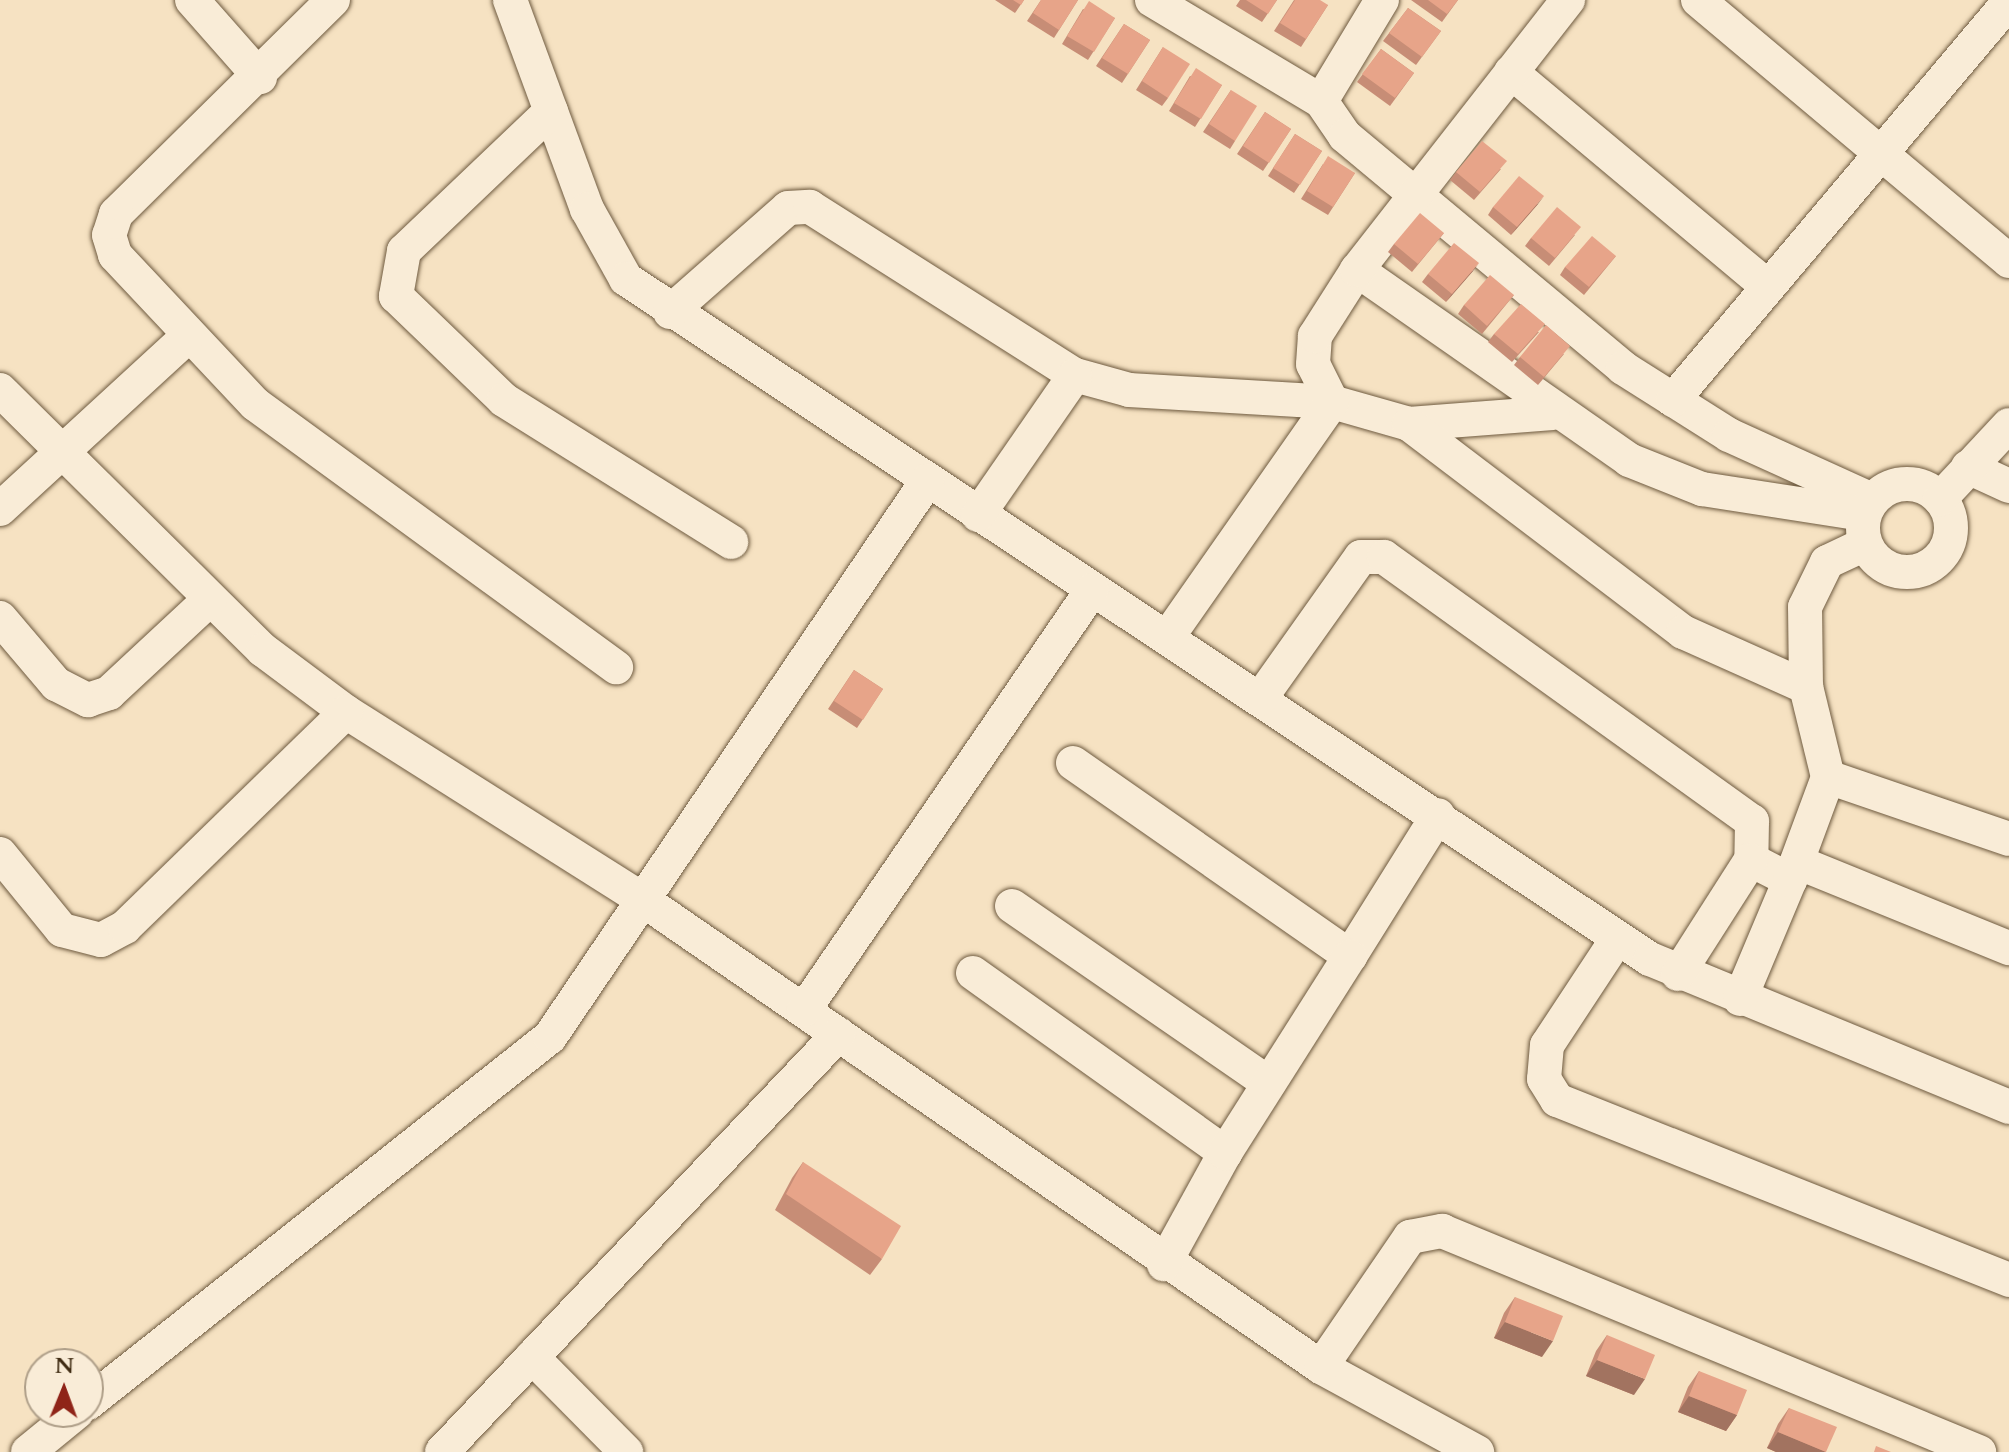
<!DOCTYPE html>
<html>
<head>
<meta charset="utf-8">
<style>
	body { margin:0 }
	#map { position:relative; width:2009px; height:1452px; overflow:hidden; background:#f6e2c2; font-family:Cardo,serif }
	div>[style] { position:absolute }
	.roads { filter:drop-shadow(0 0 2px #6e5a3f) drop-shadow(0 0 2px #6e5a3f) }
	.minor>* { height:34px; margin:-17px; padding:0 17px; transform-origin:17px; border-radius:17px; background:#f9ecd7 }
	.minor>.ring { margin:-17px; padding:0; box-sizing:content-box; background:none; border:34px solid #f9ecd7; border-radius:50% }
	.wall>* { inset:0; background:#c78d76 }
	.shaded-wall>* { inset:0; background:#a27360 }
	.building>* { inset:0; background:#e7a489 }
	span { translate:-50% -50%; white-space:nowrap; text-align:center; line-height:1.15; -webkit-text-stroke:6px #f9ecd7; paint-order:stroke }
	.north { position:absolute; left:24px; top:1348px; width:80px; height:80px; box-sizing:border-box; background:#f9ecd7; border:2px solid #af9f89; border-radius:50%; rotate:1deg; font-size:22px; font-weight:700; line-height:32px; text-align:center; color:#402c13 }
	.north::after { content:''; display:block; margin:auto; width:28px; height:36px; background:#8f2418; clip-path:polygon(50% 0,100% 100%,50% 72%,0 100%) }
</style>
</head>
<body>
<div id="map">
	<div class="roads">
		<div class="minor">
			<i style="left:192px;top:0;width:103px;rotate:48.6deg"></i>
			<i style="left:333px;top:0;width:305px;rotate:135.4deg"></i>
			<i style="left:116px;top:214px;width:22px;rotate:108deg"></i>
			<i style="left:109px;top:235px;width:21px;rotate:73deg"></i>
			<i style="left:115px;top:255px;width:204px;rotate:46.8deg"></i>
			<i style="left:255px;top:404px;width:447px;rotate:36.1deg"></i>
			<i style="left:510px;top:0;width:223px;rotate:69.8deg"></i>
			<i style="left:587px;top:209px;width:80px;rotate:60.9deg"></i>
			<i style="left:626px;top:279px;width:1229px;rotate:33.59deg"></i>
			<i style="left:1650px;top:959px;width:388px;rotate:22.4deg"></i>
			<i style="left:1152px;top:0;width:197px;rotate:30.9deg"></i>
			<i style="left:1382px;top:0;width:118px;rotate:121.1deg"></i>
			<i style="left:1321px;top:101px;width:42px;rotate:55.6deg"></i>
			<i style="left:1345px;top:136px;width:362px;rotate:39.8deg"></i>
			<i style="left:1623px;top:368px;width:125px;rotate:32.3deg"></i>
			<i style="left:1729px;top:435px;width:157px;rotate:24.4deg"></i>
			<i style="left:1698px;top:0;width:406px;rotate:40deg"></i>
			<i style="left:1511px;top:72px;width:335px;rotate:39.9deg"></i>
			<i style="left:551px;top:111px;width:203px;rotate:136.4deg"></i>
			<i style="left:404px;top:251px;width:46px;rotate:100.1deg"></i>
			<i style="left:396px;top:296px;width:150px;rotate:43.9deg"></i>
			<i style="left:504px;top:400px;width:268px;rotate:32deg"></i>
			<i style="left:1357px;top:270px;width:332px;rotate:34.9deg"></i>
			<i style="left:1629px;top:460px;width:79px;rotate:21.7deg"></i>
			<i style="left:1702px;top:489px;width:164px;rotate:8.8deg"></i>
			<i style="left:670px;top:312px;width:157px;rotate:-41.4deg"></i>
			<i style="left:788px;top:208px;width:22px;rotate:-3deg"></i>
			<i style="left:810px;top:207px;width:314px;rotate:32.4deg"></i>
			<i style="left:1075px;top:375px;width:56px;rotate:15.5deg"></i>
			<i style="left:1129px;top:390px;width:203px;rotate:3.4deg"></i>
			<i style="left:1332px;top:402px;width:80px;rotate:15.9deg"></i>
			<i style="left:1409px;top:424px;width:144px;rotate:-4.4deg"></i>
			<i style="left:0;top:390px;width:370px;rotate:44.7deg"></i>
			<i style="left:263px;top:650px;width:104px;rotate:36.8deg"></i>
			<i style="left:346px;top:712px;width:352px;rotate:32.3deg"></i>
			<i style="left:643px;top:900px;width:823px;rotate:34.56deg"></i>
			<i style="left:1321px;top:1367px;width:178px;rotate:28.6deg"></i>
			<i style="left:1673px;top:400px;width:521px;rotate:-49.83deg"></i>
			<i style="left:1409px;top:424px;width:344px;rotate:37.2deg"></i>
			<i style="left:1683px;top:632px;width:135px;rotate:24.1deg"></i>
			<i style="left:1968px;top:467px;width:45px;rotate:24.9deg"></i>
			<i class="ring" style="left:1863px;top:484px;width:54px;height:54px"></i>
			<i style="left:1940px;top:499px;width:101px;rotate:-47deg"></i>
			<i style="left:0;top:509px;width:255px;rotate:-42.6deg"></i>
			<i style="left:978px;top:515px;width:170px;rotate:-55.3deg"></i>
			<i style="left:0;top:618px;width:87px;rotate:49.7deg"></i>
			<i style="left:56px;top:684px;width:36px;rotate:27deg"></i>
			<i style="left:88px;top:700px;width:22px;rotate:-18deg"></i>
			<i style="left:109px;top:693px;width:138px;rotate:-42.9deg"></i>
			<i style="left:1167px;top:638px;width:288px;rotate:-55deg"></i>
			<i style="left:1332px;top:402px;width:42px;rotate:-116.6deg"></i>
			<i style="left:1313px;top:364px;width:28px;rotate:-86deg"></i>
			<i style="left:1315px;top:336px;width:78px;rotate:-57.5deg"></i>
			<i style="left:1357px;top:270px;width:343px;rotate:-52deg"></i>
			<i style="left:1260px;top:699px;width:174px;rotate:-54.6deg"></i>
			<i style="left:1361px;top:557px;width:23px"></i>
			<i style="left:1384px;top:557px;width:453px;rotate:35.7deg"></i>
			<i style="left:1752px;top:821px;width:39px;rotate:91deg"></i>
			<i style="left:1751px;top:860px;width:44px;rotate:27.1deg"></i>
			<i style="left:1790px;top:880px;width:129px;rotate:112.8deg"></i>
			<i style="left:1073px;top:763px;width:338px;rotate:34.9deg"></i>
			<i style="left:1350px;top:956px;width:166px;rotate:-58deg"></i>
			<i style="left:1828px;top:777px;width:191px;rotate:18.9deg"></i>
			<i style="left:0;top:854px;width:98px;rotate:50.8deg"></i>
			<i style="left:62px;top:930px;width:40px;rotate:14.4deg"></i>
			<i style="left:101px;top:940px;width:27px;rotate:-28deg"></i>
			<i style="left:125px;top:927px;width:308px;rotate:-44.2deg"></i>
			<i style="left:1797px;top:862px;width:229px;rotate:22.1deg"></i>
			<i style="left:1790px;top:880px;width:110px;rotate:-69.7deg"></i>
			<i style="left:1828px;top:777px;width:93px;rotate:-103.7deg"></i>
			<i style="left:1806px;top:687px;width:80px;rotate:-90.7deg"></i>
			<i style="left:1805px;top:607px;width:50px;rotate:-63.9deg"></i>
			<i style="left:1827px;top:562px;width:42px;rotate:-25.3deg"></i>
			<i style="left:1012px;top:906px;width:312px;rotate:34.6deg"></i>
			<i style="left:1617px;top:939px;width:127px;rotate:123.4deg"></i>
			<i style="left:1547px;top:1045px;width:34px;rotate:95deg"></i>
			<i style="left:1544px;top:1079px;width:25px;rotate:58deg"></i>
			<i style="left:1557px;top:1100px;width:487px;rotate:21.7deg"></i>
			<i style="left:973px;top:973px;width:310px;rotate:35.5deg"></i>
			<i style="left:1225px;top:1153px;width:127px;rotate:118.8deg"></i>
			<i style="left:1678px;top:974px;width:135px;rotate:-57.4deg"></i>
			<i style="left:804px;top:1010px;width:509px;rotate:-55.56deg"></i>
			<i style="left:1225px;top:1153px;width:233px;rotate:-57.6deg"></i>
			<i style="left:532px;top:1357px;width:134px;rotate:45.3deg"></i>
			<i style="left:1321px;top:1367px;width:158px;rotate:-55.6deg"></i>
			<i style="left:1410px;top:1237px;width:33px;rotate:-11deg"></i>
			<i style="left:1442px;top:1231px;width:581px;rotate:22.37deg"></i>
			<i style="left:88px;top:1403px;width:589px;rotate:-38.39deg"></i>
			<i style="left:550px;top:1037px;width:672px;rotate:-55.86deg"></i>
			<i style="left:28px;top:1452px;width:63px;rotate:-39.2deg"></i>
			<i style="left:442px;top:1452px;width:576px;rotate:-46.48deg"></i>
		</div>
	</div>
	<div class="wall">
		<i style="clip-path:polygon(995px 0,1024px 0,1015px 13px)"></i>
		<i style="clip-path:polygon(1041px 0,1078px 0,1054px 38px,1027px 21px)"></i>
		<i style="clip-path:polygon(1240px 0,1277px 0,1262px 22px,1236px 6px)"></i>
		<i style="clip-path:polygon(1294px 0,1328px 5px,1301px 47px,1274px 31px)"></i>
		<i style="clip-path:polygon(1411px 0,1458px 0,1442px 22px)"></i>
		<i style="clip-path:polygon(1408px 8px,1441px 31px,1416px 65px,1383px 41px)"></i>
		<i style="clip-path:polygon(1083px 9px,1115px 18px,1088px 60px,1062px 44px)"></i>
		<i style="clip-path:polygon(1124px 24px,1150px 40px,1122px 83px,1096px 66px)"></i>
		<i style="clip-path:polygon(1163px 47px,1168px 98px,1162px 106px,1136px 90px)"></i>
		<i style="clip-path:polygon(1381px 49px,1414px 73px,1390px 106px,1357px 82px)"></i>
		<i style="clip-path:polygon(1190px 76px,1222px 85px,1195px 127px,1169px 111px)"></i>
		<i style="clip-path:polygon(1231px 90px,1235px 141px,1230px 149px,1203px 132px)"></i>
		<i style="clip-path:polygon(1265px 112px,1291px 129px,1263px 171px,1237px 154px)"></i>
		<i style="clip-path:polygon(1295px 134px,1322px 151px,1294px 193px,1268px 176px)"></i>
		<i style="clip-path:polygon(1323px 164px,1355px 173px,1328px 215px,1301px 199px)"></i>
		<i style="clip-path:polygon(1501px 169px,1474px 200px,1450px 180px,1456px 172px)"></i>
		<i style="clip-path:polygon(1538px 204px,1511px 235px,1488px 215px,1493px 207px)"></i>
		<i style="clip-path:polygon(1444px 233px,1412px 272px,1388px 252px,1394px 244px)"></i>
		<i style="clip-path:polygon(1575px 235px,1549px 266px,1525px 246px,1531px 238px)"></i>
		<i style="clip-path:polygon(1616px 256px,1584px 295px,1560px 275px,1565px 267px)"></i>
		<i style="clip-path:polygon(1473px 271px,1446px 302px,1422px 282px,1428px 274px)"></i>
		<i style="clip-path:polygon(1514px 295px,1482px 334px,1458px 314px,1464px 305px)"></i>
		<i style="clip-path:polygon(1539px 332px,1512px 362px,1488px 342px,1494px 334px)"></i>
		<i style="clip-path:polygon(1564px 354px,1538px 385px,1514px 365px,1520px 357px)"></i>
		<i style="clip-path:polygon(854px 670px,883px 689px,857px 728px,828px 709px)"></i>
		<i style="clip-path:polygon(803px 1162px,882px 1259px,870px 1275px,775px 1210px,792px 1178px)"></i>
		<i style="clip-path:polygon(1515px 1297px,1542px 1357px,1494px 1338px,1504px 1313px)"></i>
		<i style="clip-path:polygon(1607px 1335px,1634px 1395px,1586px 1376px,1596px 1351px)"></i>
		<i style="clip-path:polygon(1699px 1371px,1737px 1415px,1726px 1431px,1678px 1412px,1688px 1387px)"></i>
		<i style="clip-path:polygon(1789px 1408px,1826px 1452px,1776px 1452px,1767px 1448px,1778px 1424px)"></i>
	</div>
	<div class="shaded-wall">
		<i style="clip-path:polygon(1544px 196px,1538px 204px,1511px 235px,1517px 227px)"></i>
		<i style="clip-path:polygon(1479px 263px,1473px 271px,1446px 302px,1452px 294px)"></i>
		<i style="clip-path:polygon(1505px 1322px,1553px 1341px,1542px 1357px,1494px 1338px)"></i>
		<i style="clip-path:polygon(1597px 1360px,1645px 1379px,1634px 1395px,1586px 1376px)"></i>
		<i style="clip-path:polygon(1689px 1396px,1737px 1415px,1726px 1431px,1678px 1412px)"></i>
		<i style="clip-path:polygon(1778px 1432px,1826px 1452px,1776px 1452px,1767px 1448px)"></i>
	</div>
	<div class="building">
		<i style="clip-path:polygon(1013px 0,1024px 0,1021px 5px)"></i>
		<i style="clip-path:polygon(1041px 0,1078px 0,1059px 30px,1033px 13px)"></i>
		<i style="clip-path:polygon(1246px 0,1277px 0,1268px 14px)"></i>
		<i style="clip-path:polygon(1295px 0,1320px 0,1328px 5px,1306px 39px,1280px 23px)"></i>
		<i style="clip-path:polygon(1428px 0,1458px 0,1447px 14px)"></i>
		<i style="clip-path:polygon(1089px 1px,1115px 18px,1094px 52px,1067px 36px)"></i>
		<i style="clip-path:polygon(1408px 8px,1441px 31px,1422px 57px,1389px 33px)"></i>
		<i style="clip-path:polygon(1124px 24px,1150px 40px,1128px 74px,1102px 58px)"></i>
		<i style="clip-path:polygon(1163px 47px,1190px 64px,1168px 98px,1142px 81px)"></i>
		<i style="clip-path:polygon(1381px 49px,1414px 73px,1395px 98px,1362px 74px)"></i>
		<i style="clip-path:polygon(1196px 68px,1222px 85px,1201px 119px,1174px 103px)"></i>
		<i style="clip-path:polygon(1231px 90px,1257px 106px,1235px 141px,1209px 124px)"></i>
		<i style="clip-path:polygon(1265px 112px,1291px 129px,1269px 163px,1243px 146px)"></i>
		<i style="clip-path:polygon(1295px 134px,1322px 151px,1300px 185px,1273px 168px)"></i>
		<i style="clip-path:polygon(1482px 141px,1507px 161px,1480px 192px,1456px 172px)"></i>
		<i style="clip-path:polygon(1328px 156px,1355px 173px,1333px 207px,1307px 191px)"></i>
		<i style="clip-path:polygon(1519px 176px,1544px 196px,1517px 227px,1493px 207px)"></i>
		<i style="clip-path:polygon(1557px 207px,1581px 227px,1555px 258px,1531px 238px)"></i>
		<i style="clip-path:polygon(1420px 213px,1444px 233px,1418px 264px,1394px 244px)"></i>
		<i style="clip-path:polygon(1592px 236px,1616px 256px,1589px 287px,1565px 267px)"></i>
		<i style="clip-path:polygon(1454px 243px,1479px 263px,1452px 294px,1428px 274px)"></i>
		<i style="clip-path:polygon(1490px 275px,1514px 295px,1487px 326px,1464px 305px)"></i>
		<i style="clip-path:polygon(1521px 304px,1545px 324px,1518px 354px,1494px 334px)"></i>
		<i style="clip-path:polygon(1546px 325px,1570px 346px,1544px 377px,1520px 357px)"></i>
		<i style="clip-path:polygon(854px 670px,883px 689px,863px 720px,834px 701px)"></i>
		<i style="clip-path:polygon(803px 1162px,901px 1226px,882px 1259px,786px 1194px)"></i>
		<i style="clip-path:polygon(1515px 1297px,1563px 1316px,1553px 1341px,1505px 1322px)"></i>
		<i style="clip-path:polygon(1607px 1335px,1655px 1355px,1645px 1379px,1597px 1360px)"></i>
		<i style="clip-path:polygon(1699px 1371px,1747px 1390px,1737px 1415px,1689px 1396px)"></i>
		<i style="clip-path:polygon(1789px 1408px,1837px 1427px,1826px 1452px,1778px 1432px)"></i>
		<i style="clip-path:polygon(1876px 1446px,1891px 1452px,1874px 1452px)"></i>
	</div>
	<div class="north">N</div>
</div>
</body>
</html>
